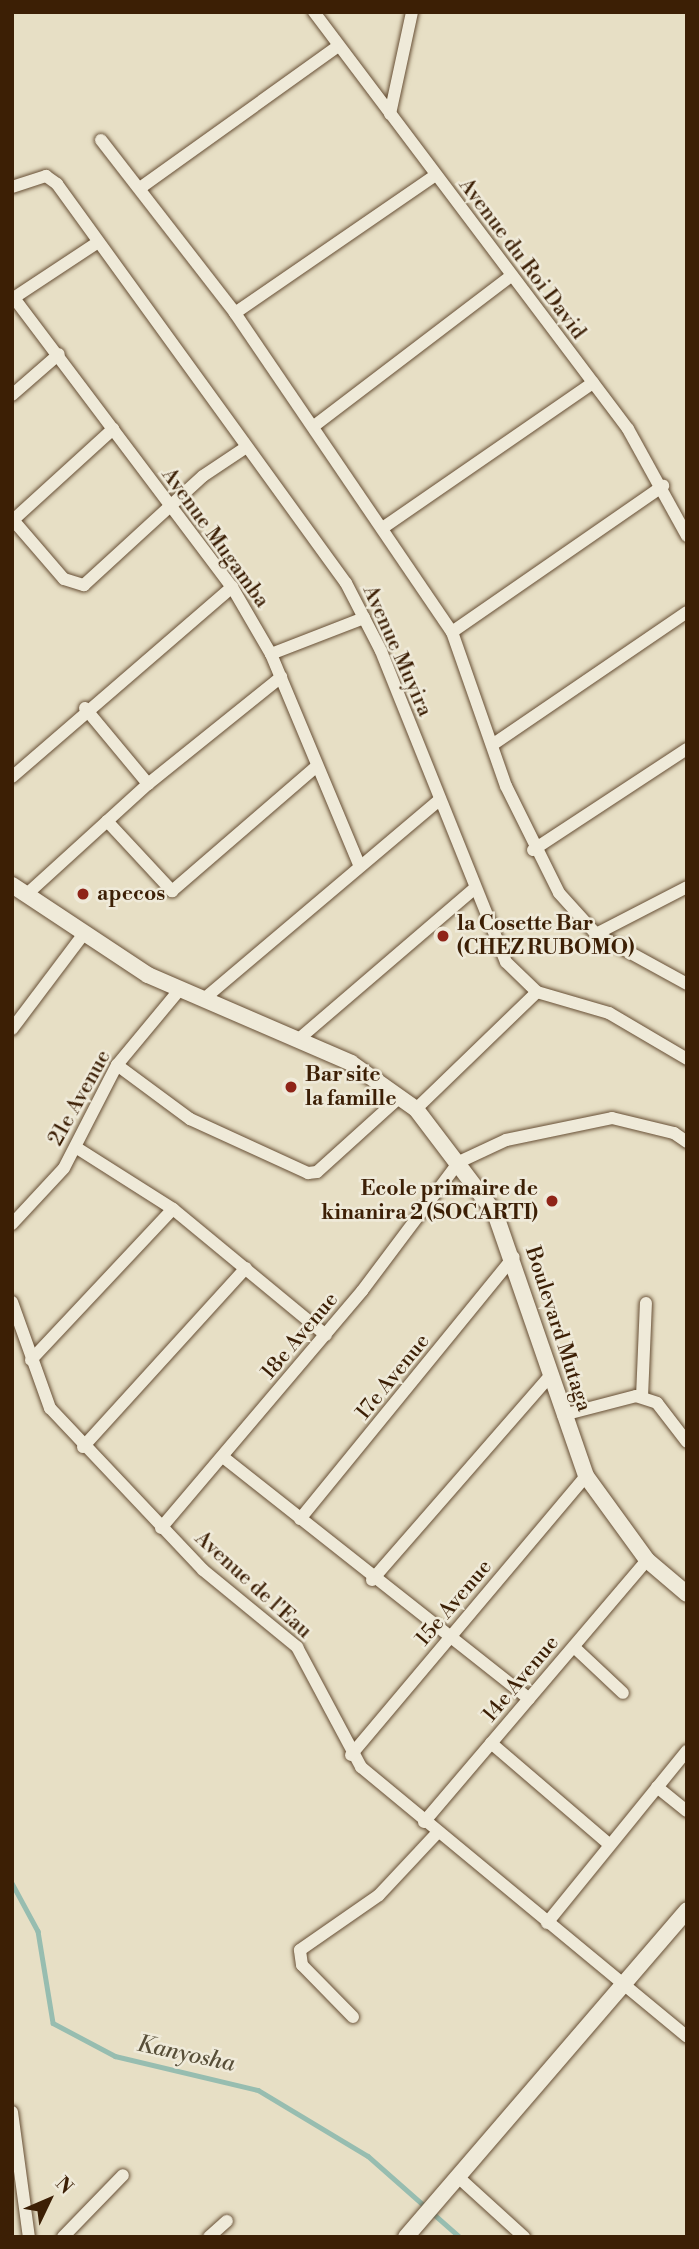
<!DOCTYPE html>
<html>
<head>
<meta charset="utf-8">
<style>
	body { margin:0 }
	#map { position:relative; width:699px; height:2249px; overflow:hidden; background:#e7dfc5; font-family:"Libre Bodoni",serif }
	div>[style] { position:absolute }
	.stream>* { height:4.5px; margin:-2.25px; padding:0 2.25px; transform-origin:2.25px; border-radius:2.25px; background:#97bdb0 }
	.roads { filter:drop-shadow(0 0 2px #674f35) drop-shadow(0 0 2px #674f35) }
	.minor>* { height:12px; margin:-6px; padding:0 6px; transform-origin:6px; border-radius:6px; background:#efead9 }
	.tertiary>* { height:16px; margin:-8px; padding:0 8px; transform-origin:8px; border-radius:8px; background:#efead9 }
	.dots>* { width:19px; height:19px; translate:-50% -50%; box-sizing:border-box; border:4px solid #efead9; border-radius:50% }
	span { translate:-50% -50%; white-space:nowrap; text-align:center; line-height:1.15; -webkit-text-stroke:5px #efead9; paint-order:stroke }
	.street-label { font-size:21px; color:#3c1f05 }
	.poi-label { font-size:21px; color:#3c1f05; font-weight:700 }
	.left { translate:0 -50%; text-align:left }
	.right { translate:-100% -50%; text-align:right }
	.water-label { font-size:23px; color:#574e38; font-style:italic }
	.frame { position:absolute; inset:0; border:14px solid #3c1f05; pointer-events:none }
	.north { position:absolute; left:14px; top:2165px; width:70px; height:70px; -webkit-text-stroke:5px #efead9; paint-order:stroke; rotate:46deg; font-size:19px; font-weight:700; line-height:28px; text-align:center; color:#3c1f05 }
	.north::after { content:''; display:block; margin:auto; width:24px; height:32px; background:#3c1f05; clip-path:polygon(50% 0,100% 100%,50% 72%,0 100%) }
</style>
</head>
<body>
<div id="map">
	<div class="stream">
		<i style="left:12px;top:1883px;width:55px;rotate:61.6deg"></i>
		<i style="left:38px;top:1931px;width:93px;rotate:80.7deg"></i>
		<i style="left:53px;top:2023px;width:70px;rotate:28deg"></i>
		<i style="left:115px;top:2056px;width:147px;rotate:13.4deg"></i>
		<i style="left:258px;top:2090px;width:128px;rotate:31deg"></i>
		<i style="left:368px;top:2156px;width:123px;rotate:41.4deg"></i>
	</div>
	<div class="roads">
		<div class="minor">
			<i style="left:314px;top:12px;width:522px;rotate:53.02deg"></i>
			<i style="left:628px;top:429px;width:122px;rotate:61.1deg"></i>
			<i style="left:390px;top:114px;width:104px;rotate:-77.8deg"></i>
			<i style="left:101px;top:140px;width:219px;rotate:52.2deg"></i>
			<i style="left:235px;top:313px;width:386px;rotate:55.8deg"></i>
			<i style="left:452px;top:632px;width:163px;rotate:70.7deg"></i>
			<i style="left:506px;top:786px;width:119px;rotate:63.6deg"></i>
			<i style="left:559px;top:893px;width:55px;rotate:47.9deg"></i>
			<i style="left:596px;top:934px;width:104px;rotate:28.8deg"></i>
			<i style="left:12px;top:187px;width:36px;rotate:-18deg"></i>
			<i style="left:46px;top:176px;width:14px;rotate:36deg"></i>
			<i style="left:57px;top:184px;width:493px;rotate:54.1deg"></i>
			<i style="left:346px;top:583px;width:76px;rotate:62.8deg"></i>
			<i style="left:381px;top:651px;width:335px;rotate:68.1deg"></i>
			<i style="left:506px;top:962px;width:43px;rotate:44.1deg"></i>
			<i style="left:537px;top:992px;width:168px;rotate:136deg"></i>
			<i style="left:140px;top:188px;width:244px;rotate:-35.6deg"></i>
			<i style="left:14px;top:298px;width:362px;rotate:53deg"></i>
			<i style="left:232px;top:587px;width:78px;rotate:59.8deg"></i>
			<i style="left:271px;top:654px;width:228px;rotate:67.3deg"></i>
			<i style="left:12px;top:299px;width:103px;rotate:-33.5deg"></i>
			<i style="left:235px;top:313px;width:242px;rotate:-34.5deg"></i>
			<i style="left:12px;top:395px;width:62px;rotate:-41.1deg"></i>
			<i style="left:314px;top:426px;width:248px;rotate:-37.3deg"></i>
			<i style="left:13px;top:520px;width:78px;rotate:49.2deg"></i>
			<i style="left:64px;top:579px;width:21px;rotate:17deg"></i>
			<i style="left:84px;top:585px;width:161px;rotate:-42.5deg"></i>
			<i style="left:203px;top:476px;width:50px;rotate:-33.7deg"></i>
			<i style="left:12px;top:521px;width:137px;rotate:-42.3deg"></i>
			<i style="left:384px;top:527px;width:254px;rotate:-34.6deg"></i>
			<i style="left:452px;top:632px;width:257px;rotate:-34.7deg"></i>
			<i style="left:271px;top:654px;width:100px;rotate:-21.2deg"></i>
			<i style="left:85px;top:708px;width:99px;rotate:50.3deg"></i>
			<i style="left:495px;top:743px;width:232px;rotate:-34.3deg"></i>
			<i style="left:12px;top:777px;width:291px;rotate:-40.8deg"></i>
			<i style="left:107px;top:821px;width:96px;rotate:47.1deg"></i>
			<i style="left:172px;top:891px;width:191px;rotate:-40.8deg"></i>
			<i style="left:533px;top:850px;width:184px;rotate:-33.3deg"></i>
			<i style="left:27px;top:894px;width:164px;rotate:-42.3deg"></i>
			<i style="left:148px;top:784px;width:171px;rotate:-38.8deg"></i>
			<i style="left:596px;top:934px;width:102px;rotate:-27.3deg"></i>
			<i style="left:537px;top:992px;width:75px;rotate:16.3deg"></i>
			<i style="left:609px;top:1013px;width:91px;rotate:30.5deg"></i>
			<i style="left:205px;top:998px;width:305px;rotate:-40.2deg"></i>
			<i style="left:12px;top:1029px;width:116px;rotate:-53deg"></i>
			<i style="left:300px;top:1038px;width:230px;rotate:-40.6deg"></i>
			<i style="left:117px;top:1065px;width:91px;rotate:36.5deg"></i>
			<i style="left:190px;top:1119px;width:130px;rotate:24.6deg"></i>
			<i style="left:308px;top:1173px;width:9px;rotate:-6deg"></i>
			<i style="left:317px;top:1172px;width:112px;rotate:-42.1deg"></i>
			<i style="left:77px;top:1148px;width:114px;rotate:32.4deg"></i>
			<i style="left:173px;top:1209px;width:198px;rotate:39.5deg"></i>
			<i style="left:12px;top:1224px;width:76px;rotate:-47.1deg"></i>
			<i style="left:64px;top:1168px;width:116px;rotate:-62.8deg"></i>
			<i style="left:117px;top:1065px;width:99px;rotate:-50.3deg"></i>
			<i style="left:12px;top:1302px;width:113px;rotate:70.3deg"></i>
			<i style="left:50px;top:1408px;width:223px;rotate:46.6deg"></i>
			<i style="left:203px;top:1570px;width:122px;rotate:39.3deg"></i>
			<i style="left:297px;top:1647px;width:136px;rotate:61.9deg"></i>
			<i style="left:361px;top:1767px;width:423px;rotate:39.6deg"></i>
			<i style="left:31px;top:1360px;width:207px;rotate:-46.8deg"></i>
			<i style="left:642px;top:1397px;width:94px;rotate:-87.6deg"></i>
			<i style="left:563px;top:1415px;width:75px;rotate:-14.6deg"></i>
			<i style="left:636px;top:1396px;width:22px;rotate:18deg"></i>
			<i style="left:657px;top:1403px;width:49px;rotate:52.4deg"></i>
			<i style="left:83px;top:1447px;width:242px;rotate:-47.7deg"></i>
			<i style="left:223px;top:1457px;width:390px;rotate:38.3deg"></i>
			<i style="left:300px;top:1519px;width:338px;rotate:-50.8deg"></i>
			<i style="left:161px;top:1528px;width:311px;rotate:-49.7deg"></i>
			<i style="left:362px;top:1291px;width:161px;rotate:-53.1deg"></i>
			<i style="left:459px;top:1162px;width:52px;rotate:-25.1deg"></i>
			<i style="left:506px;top:1140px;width:108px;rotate:-11.7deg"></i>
			<i style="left:612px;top:1118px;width:64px;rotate:13.6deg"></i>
			<i style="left:674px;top:1133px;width:16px;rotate:35deg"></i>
			<i style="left:372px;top:1580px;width:271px;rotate:-48.9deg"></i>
			<i style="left:574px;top:1647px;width:67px;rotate:43.2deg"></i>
			<i style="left:491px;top:1743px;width:155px;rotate:40.6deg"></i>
			<i style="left:351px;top:1755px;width:365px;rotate:-49.9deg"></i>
			<i style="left:657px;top:1787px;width:38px;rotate:39deg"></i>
			<i style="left:424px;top:1822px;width:344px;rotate:-49.6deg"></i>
			<i style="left:547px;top:1923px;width:222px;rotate:-50.9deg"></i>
			<i style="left:353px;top:2017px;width:73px;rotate:-134.4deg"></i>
			<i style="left:302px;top:1965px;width:15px;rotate:-98deg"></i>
			<i style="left:300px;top:1950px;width:96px;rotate:-34.8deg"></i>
			<i style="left:379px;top:1895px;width:85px;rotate:-46.9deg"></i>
			<i style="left:12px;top:2112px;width:126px;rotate:82.3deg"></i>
			<i style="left:457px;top:2176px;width:91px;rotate:42.3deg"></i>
			<i style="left:63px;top:2237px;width:86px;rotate:-45.9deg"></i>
			<i style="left:209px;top:2237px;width:24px;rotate:-42deg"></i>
		</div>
		<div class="tertiary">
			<i style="left:12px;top:885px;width:163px;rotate:33.5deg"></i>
			<i style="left:148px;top:975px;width:221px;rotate:23.4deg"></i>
			<i style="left:351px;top:1063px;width:80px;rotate:35.3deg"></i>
			<i style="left:416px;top:1109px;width:131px;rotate:52.8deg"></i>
			<i style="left:495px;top:1213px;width:278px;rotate:70.9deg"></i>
			<i style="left:586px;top:1476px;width:104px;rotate:54deg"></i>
			<i style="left:647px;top:1560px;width:52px;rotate:40.4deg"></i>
			<i style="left:406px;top:2237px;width:431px;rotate:-49.3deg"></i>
		</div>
	</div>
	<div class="dots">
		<i style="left:83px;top:894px;background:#8f2418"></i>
		<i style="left:443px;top:936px;background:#8f2418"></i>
		<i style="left:291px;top:1087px;background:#8f2418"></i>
		<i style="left:552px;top:1201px;background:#8f2418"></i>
	</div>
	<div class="street-label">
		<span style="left:522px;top:259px;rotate:53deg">Avenue du Roi David</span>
		<span style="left:215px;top:538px;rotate:54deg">Avenue Mugamba</span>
		<span style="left:397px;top:651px;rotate:66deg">Avenue Muyira</span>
		<span style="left:80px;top:1098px;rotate:-61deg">21e Avenue</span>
		<span style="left:558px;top:1329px;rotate:72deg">Boulevard Mutaga</span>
		<span style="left:300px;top:1336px;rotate:-50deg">18e Avenue</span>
		<span style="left:393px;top:1377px;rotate:-51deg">17e Avenue</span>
		<span style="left:253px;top:1585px;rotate:42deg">Avenue de l'Eau</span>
		<span style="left:454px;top:1603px;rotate:-50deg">15e Avenue</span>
		<span style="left:521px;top:1679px;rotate:-50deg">14e Avenue</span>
	</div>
	<div class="poi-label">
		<span class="left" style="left:97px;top:894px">apecos</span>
		<span class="left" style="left:457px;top:936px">la Cosette Bar<br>(CHEZ RUBOMO)</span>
		<span class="left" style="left:305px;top:1087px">Bar site<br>la famille</span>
		<span class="right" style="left:538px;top:1201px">Ecole primaire de<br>kinanira 2 (SOCARTI)</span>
	</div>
	<div class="water-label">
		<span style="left:186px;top:2054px;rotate:12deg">Kanyosha</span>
	</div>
	<div class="frame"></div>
	<div class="north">N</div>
</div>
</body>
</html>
